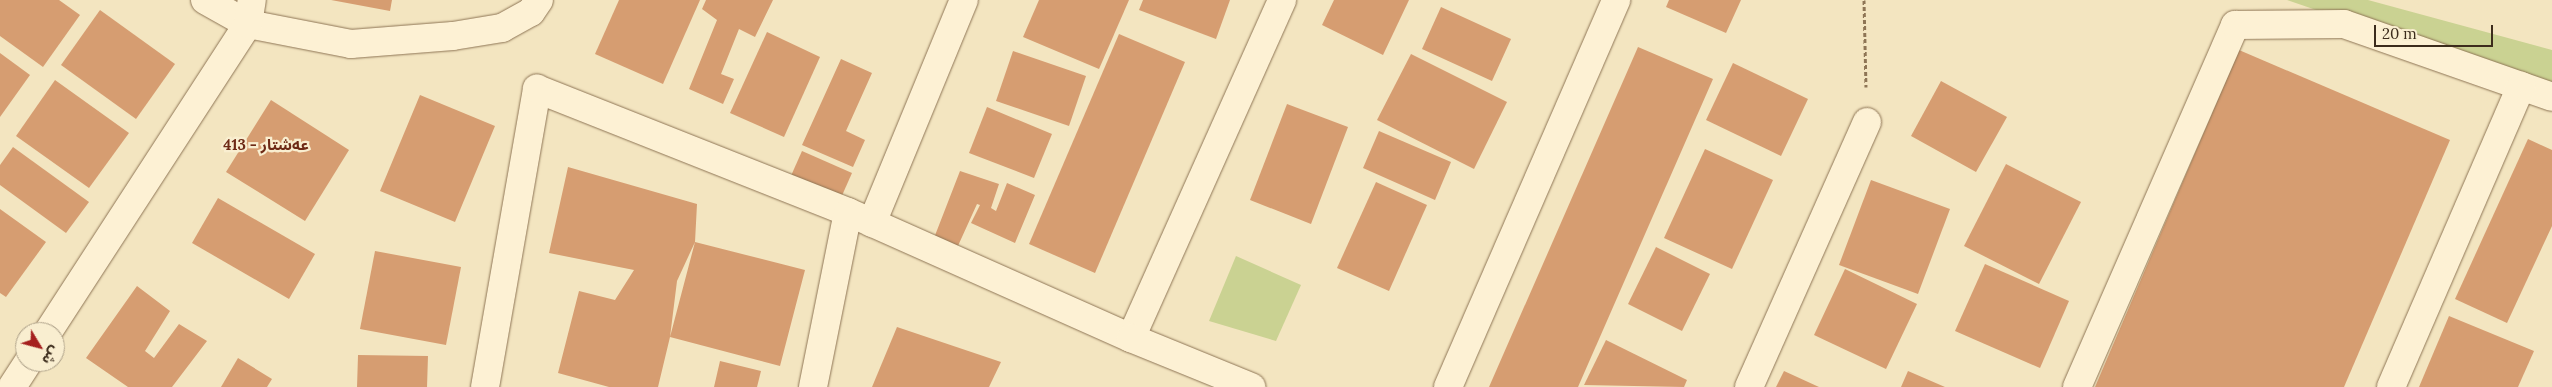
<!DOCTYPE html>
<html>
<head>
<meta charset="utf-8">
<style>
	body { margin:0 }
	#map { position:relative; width:2552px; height:387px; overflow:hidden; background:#f3e5c0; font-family:Lora,"Noto Sans Arabic",serif }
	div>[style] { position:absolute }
	.green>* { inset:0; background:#cad292 }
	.building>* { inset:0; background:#d69d71 }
	.path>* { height:3px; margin-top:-1.5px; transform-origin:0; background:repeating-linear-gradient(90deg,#8e7555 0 4px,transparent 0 6.5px) }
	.roads { filter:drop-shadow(0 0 1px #8e7555) drop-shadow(0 0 1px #8e7555) }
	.minor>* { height:28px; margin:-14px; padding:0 14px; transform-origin:14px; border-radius:14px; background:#fdf1d4 }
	span { translate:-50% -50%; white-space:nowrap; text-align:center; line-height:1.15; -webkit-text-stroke:4.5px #f9eed0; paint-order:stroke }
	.neighbourhood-label { font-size:15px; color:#6e2a16; font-weight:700 }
	.north { position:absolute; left:15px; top:322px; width:50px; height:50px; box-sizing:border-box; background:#f9eed0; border:1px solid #ada088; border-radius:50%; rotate:127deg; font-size:14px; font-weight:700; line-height:20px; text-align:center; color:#3c2c1c }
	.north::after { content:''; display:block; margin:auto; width:18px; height:22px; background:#a5201e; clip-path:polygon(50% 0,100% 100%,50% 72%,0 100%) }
	.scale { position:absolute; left:2374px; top:25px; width:119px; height:22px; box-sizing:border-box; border:2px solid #3c2c1c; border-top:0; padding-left:6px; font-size:15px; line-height:18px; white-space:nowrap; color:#3c2c1c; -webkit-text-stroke:4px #f9eed0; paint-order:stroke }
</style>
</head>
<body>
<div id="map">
	<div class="green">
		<i style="clip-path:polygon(2287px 0,2368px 0,2552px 50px,2552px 91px)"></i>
		<i style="clip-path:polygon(1236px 256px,1301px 285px,1276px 341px,1209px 321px)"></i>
	</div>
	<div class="building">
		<i style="clip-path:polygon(0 0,59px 0,80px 15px,43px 67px,0 36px)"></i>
		<i style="clip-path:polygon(331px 0,392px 0,390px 11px)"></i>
		<i style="clip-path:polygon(619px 0,700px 0,663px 84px,595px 54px)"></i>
		<i style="clip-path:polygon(706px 0,773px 0,755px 37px,739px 29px,721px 74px,734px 79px,723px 104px,689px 89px,717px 20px,702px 9px)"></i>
		<i style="clip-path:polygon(1039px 0,1129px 0,1099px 69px,1023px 37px)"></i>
		<i style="clip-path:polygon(1143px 0,1230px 0,1216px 39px,1139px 10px)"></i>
		<i style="clip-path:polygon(1334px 0,1409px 0,1383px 55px,1322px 25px)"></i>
		<i style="clip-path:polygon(1669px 0,1741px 0,1726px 33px,1666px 7px)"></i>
		<i style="clip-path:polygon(1441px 7px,1511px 39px,1492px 81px,1422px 49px)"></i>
		<i style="clip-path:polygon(100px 10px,175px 64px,136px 119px,61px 65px)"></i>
		<i style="clip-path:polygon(767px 32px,820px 57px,784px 137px,730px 113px)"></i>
		<i style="clip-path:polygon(1119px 34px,1185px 62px,1095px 273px,1029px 244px)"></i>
		<i style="clip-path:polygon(1638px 47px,1713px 79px,1578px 387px,1489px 387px)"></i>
		<i style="clip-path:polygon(2239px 50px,2450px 140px,2344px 387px,2095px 387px)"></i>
		<i style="clip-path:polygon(1013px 51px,1086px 76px,1069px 126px,996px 101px)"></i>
		<i style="clip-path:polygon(0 53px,30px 75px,0 117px)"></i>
		<i style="clip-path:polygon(1411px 54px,1507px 102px,1474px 169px,1377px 120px)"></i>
		<i style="clip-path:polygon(841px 59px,872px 73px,846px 131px,865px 140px,853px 167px,802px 145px)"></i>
		<i style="clip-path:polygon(1733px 63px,1808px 99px,1781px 156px,1706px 120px)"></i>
		<i style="clip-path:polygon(55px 80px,129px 133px,89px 188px,16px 136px)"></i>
		<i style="clip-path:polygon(1941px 81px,2007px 117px,1976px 172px,1911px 136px)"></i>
		<i style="clip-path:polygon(420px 95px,495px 126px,455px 222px,380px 191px)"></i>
		<i style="clip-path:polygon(271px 100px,349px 150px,305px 221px,226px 172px)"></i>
		<i style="clip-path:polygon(1287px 104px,1348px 127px,1311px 224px,1250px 200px)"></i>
		<i style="clip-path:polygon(987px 107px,1052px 134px,1034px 178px,969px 153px)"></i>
		<i style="clip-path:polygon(1379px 131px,1451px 162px,1435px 200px,1363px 168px)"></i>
		<i style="clip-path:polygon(2528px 139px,2552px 150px,2552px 226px,2507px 323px,2455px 299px)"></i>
		<i style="clip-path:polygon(13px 147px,89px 202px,66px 233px,0 185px,0 165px)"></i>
		<i style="clip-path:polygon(1705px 149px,1773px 180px,1732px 269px,1664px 238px)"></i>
		<i style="clip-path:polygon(802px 151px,852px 173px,840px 200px,790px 178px)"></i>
		<i style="clip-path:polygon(2006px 164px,2081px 202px,2039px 284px,1964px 246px)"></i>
		<i style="clip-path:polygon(568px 167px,697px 204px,695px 242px,677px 281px,670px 337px,695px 242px,805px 270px,780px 366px,670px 337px,658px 387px,609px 387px,558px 373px,579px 291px,615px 300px,634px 270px,549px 253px)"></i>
		<i style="clip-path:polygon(960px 171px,999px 184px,991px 208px,996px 211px,1007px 183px,1035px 195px,1015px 243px,971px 223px,980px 205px,977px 204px,957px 248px,934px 238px)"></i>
		<i style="clip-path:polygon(1871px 180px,1950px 209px,1918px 294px,1839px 265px)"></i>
		<i style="clip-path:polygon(1376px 182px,1427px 205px,1389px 291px,1337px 268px)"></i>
		<i style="clip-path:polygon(218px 198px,315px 254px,289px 299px,192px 243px)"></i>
		<i style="clip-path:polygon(0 209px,46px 242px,6px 297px,0 293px)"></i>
		<i style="clip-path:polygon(1656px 247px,1710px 274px,1682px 331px,1628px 304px)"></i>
		<i style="clip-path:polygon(375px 251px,461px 267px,446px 345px,360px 329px)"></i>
		<i style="clip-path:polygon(1985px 264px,2069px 301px,2040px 368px,1955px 331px)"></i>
		<i style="clip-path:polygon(1845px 269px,1917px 304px,1886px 369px,1814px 335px)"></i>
		<i style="clip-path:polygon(137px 286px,170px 311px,145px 351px,154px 358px,179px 324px,207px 341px,172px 387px,128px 387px,86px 358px)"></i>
		<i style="clip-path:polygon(2449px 316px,2534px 351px,2518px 387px,2419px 387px)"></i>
		<i style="clip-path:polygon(897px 327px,1001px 362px,989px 387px,872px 387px)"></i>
		<i style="clip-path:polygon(1606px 340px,1687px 380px,1684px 387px,1584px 385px)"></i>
		<i style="clip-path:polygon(358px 355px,428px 356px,427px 387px,357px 387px)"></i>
		<i style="clip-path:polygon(238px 358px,272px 379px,267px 387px,221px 387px)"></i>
		<i style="clip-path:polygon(720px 361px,761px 371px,757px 387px,714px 387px)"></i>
		<i style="clip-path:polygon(1784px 371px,1819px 387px,1776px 387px)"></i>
		<i style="clip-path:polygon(1908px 371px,1945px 387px,1901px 387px)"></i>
	</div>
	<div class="path">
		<i style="left:1864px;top:0;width:87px;rotate:88.7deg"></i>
	</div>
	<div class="roads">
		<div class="minor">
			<i style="left:205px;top:0;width:49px;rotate:29.2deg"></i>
			<i style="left:248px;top:24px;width:105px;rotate:11deg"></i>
			<i style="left:351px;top:44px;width:102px;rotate:-4.5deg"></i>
			<i style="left:453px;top:36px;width:50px;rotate:-9.3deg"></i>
			<i style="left:502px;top:28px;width:33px;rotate:-29deg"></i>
			<i style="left:531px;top:12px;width:14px;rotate:-56deg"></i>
			<i style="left:872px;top:223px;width:241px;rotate:-67.6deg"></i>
			<i style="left:48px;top:332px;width:367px;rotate:-57deg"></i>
			<i style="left:248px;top:24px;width:24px;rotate:-81deg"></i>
			<i style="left:1131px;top:338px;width:370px;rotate:-65.9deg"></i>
			<i style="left:12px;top:387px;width:30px;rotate:-57deg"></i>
			<i style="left:485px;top:387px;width:303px;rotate:-80.1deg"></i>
			<i style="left:537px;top:89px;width:334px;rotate:21.6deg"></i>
			<i style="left:848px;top:212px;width:310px;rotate:24deg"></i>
			<i style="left:1131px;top:338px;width:130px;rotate:22.2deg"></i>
			<i style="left:813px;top:387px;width:178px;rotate:-78.7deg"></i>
			<i style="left:1448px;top:387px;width:422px;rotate:-66.5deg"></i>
			<i style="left:1749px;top:387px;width:290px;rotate:-66deg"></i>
			<i style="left:2077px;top:387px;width:395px;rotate:-66.4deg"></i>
			<i style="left:2235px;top:25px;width:109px;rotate:-0.5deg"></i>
			<i style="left:2344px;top:24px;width:220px;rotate:19.3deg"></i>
			<i style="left:2391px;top:387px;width:328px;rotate:-66.6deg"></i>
		</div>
	</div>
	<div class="neighbourhood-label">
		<span style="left:266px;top:145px">عه‌شتار - 413</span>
	</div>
	<div class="north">ش</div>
	<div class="scale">20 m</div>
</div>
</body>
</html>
